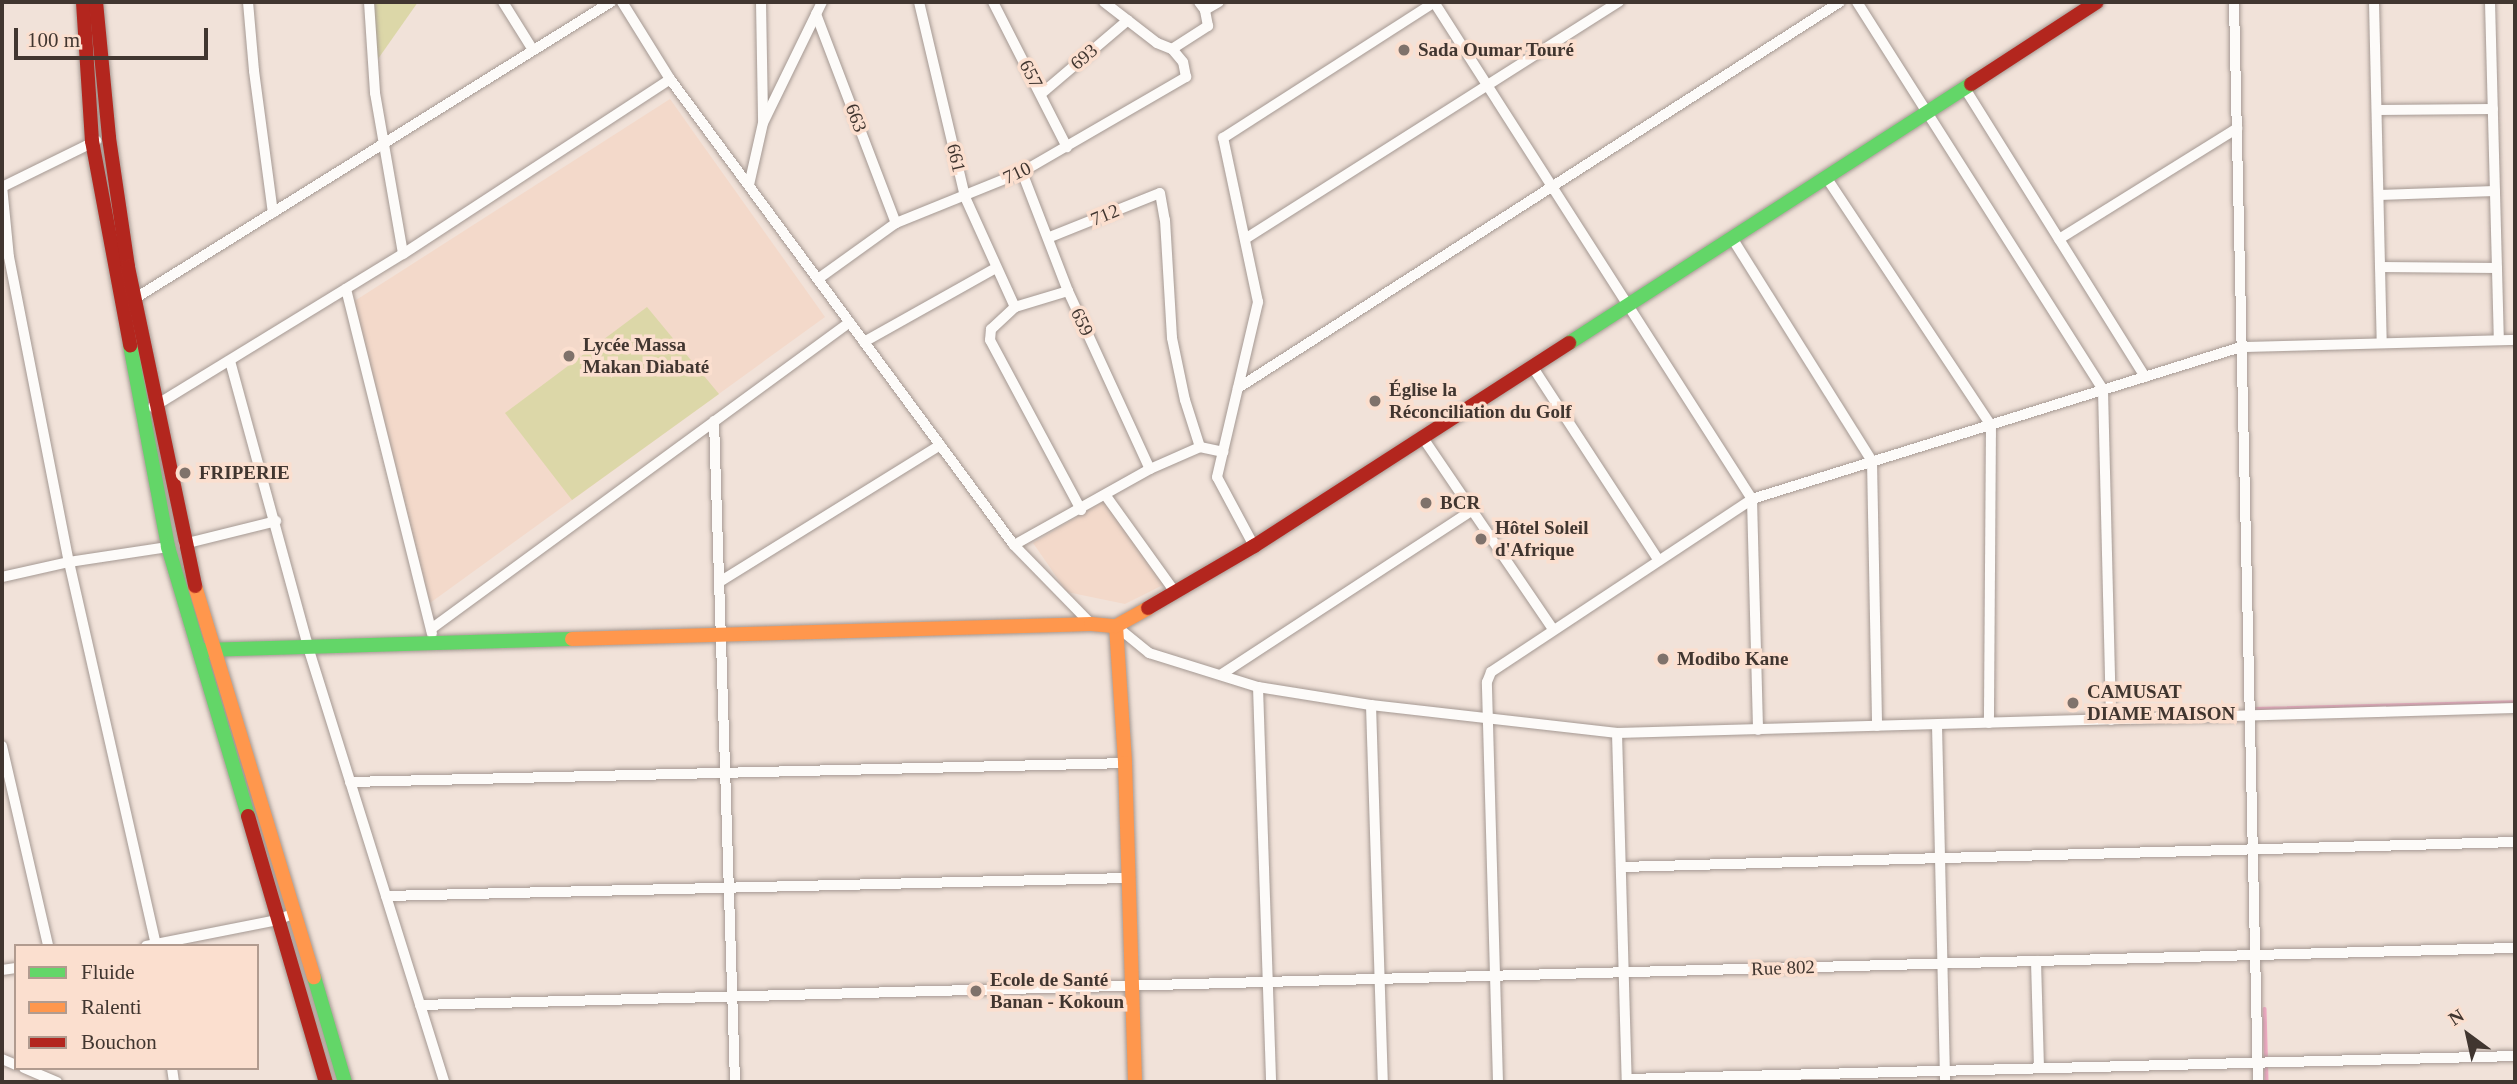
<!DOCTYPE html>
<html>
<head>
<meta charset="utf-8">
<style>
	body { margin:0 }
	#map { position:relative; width:2517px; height:1084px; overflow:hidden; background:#f1e2d9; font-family:"Times New Roman",serif }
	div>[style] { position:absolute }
	.built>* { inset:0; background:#f3d9ca }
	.green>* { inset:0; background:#dcd7a8 }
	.stream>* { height:3.5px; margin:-1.75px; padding:0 1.75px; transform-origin:1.75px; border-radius:1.75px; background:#f2a9c4 }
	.roads { filter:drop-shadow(0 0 2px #a59993) drop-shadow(0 0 2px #a59993) }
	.street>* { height:10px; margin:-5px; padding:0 5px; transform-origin:5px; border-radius:5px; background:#fdfbf9 }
	.fast>* { height:14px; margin:-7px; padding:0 7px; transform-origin:7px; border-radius:7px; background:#63d668 }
	.slow>* { height:14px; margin:-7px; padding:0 7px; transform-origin:7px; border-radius:7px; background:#ff974d }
	.jam>* { height:14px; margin:-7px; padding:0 7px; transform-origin:7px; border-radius:7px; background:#b3261e }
	.dots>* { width:19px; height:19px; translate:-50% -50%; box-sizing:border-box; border:4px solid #fbdfcf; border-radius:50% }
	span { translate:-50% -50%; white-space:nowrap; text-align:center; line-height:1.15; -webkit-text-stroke:7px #fbdfcf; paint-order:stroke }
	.poi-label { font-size:19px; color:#413630; font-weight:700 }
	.left { translate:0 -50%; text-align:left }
	.street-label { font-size:19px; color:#413630 }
	.frame { position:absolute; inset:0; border:4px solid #413630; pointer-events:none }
	.legend { position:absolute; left:14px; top:944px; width:245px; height:126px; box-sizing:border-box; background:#fbdfcf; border:2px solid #b19b8f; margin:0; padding:9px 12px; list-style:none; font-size:21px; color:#413630 }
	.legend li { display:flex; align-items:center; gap:14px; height:35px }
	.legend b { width:35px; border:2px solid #b19b8f }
	.north { position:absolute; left:2433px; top:1000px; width:70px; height:70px; -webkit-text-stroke:5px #fbdfcf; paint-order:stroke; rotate:327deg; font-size:19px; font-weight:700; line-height:28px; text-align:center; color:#413630 }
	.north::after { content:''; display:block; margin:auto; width:24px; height:32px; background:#413630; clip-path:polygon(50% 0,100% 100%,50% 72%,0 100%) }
	.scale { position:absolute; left:14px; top:28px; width:194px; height:32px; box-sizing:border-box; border:4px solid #413630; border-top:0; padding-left:9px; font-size:21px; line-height:24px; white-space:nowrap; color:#413630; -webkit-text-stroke:5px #fbdfcf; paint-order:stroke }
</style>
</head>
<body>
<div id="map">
	<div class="built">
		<i style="clip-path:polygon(670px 99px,825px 317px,430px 603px,353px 302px)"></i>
		<i style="clip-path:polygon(1105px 500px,1165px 584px,1125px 604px,1067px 592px,1033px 543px)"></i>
	</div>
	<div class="green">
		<i style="clip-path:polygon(369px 2px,418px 2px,373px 66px)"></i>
		<i style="clip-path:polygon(647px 307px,719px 394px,572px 500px,505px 413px)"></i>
	</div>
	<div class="stream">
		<i style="left:2255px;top:709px;width:260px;rotate:-1.5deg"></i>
		<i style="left:2265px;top:1009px;width:73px;rotate:88.4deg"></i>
	</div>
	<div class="roads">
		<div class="street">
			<i style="left:248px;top:2px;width:69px;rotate:85deg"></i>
			<i style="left:254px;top:71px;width:143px;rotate:82.4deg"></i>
			<i style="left:369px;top:2px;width:91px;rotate:86.2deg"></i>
			<i style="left:375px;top:93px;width:163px;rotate:80.1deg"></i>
			<i style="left:503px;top:2px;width:57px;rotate:58deg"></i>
			<i style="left:622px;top:2px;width:91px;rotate:58.1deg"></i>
			<i style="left:670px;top:79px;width:579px;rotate:53.57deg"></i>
			<i style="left:1014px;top:545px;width:110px;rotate:45.7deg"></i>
			<i style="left:761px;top:2px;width:118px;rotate:89deg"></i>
			<i style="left:919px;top:2px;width:200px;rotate:76.7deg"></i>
			<i style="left:965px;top:197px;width:121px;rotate:65.6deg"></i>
			<i style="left:993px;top:2px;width:163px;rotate:63deg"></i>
			<i style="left:1104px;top:2px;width:67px;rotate:37.7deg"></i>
			<i style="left:1157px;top:43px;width:16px;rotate:22deg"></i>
			<i style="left:1172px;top:49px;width:43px;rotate:-32.6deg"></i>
			<i style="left:1208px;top:26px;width:16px;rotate:-101deg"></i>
			<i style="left:1205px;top:10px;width:10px;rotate:-127deg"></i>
			<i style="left:1434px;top:2px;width:590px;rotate:57.39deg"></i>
			<i style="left:1752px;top:499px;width:231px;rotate:88.5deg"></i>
			<i style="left:1857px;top:2px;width:459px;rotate:57.6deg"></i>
			<i style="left:2103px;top:390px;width:330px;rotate:88.6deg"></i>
			<i style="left:2234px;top:2px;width:1080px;rotate:88.73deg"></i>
			<i style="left:2374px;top:2px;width:341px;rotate:88.7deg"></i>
			<i style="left:2490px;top:2px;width:338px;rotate:88.5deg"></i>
			<i style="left:1205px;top:10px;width:16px;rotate:-30deg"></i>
			<i style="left:816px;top:14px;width:224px;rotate:69.1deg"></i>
			<i style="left:1964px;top:87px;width:342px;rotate:58deg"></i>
			<i style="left:1041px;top:94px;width:114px;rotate:-40.4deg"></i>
			<i style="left:2377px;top:110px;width:116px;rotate:-0.5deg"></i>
			<i style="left:1022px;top:172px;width:128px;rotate:68.9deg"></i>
			<i style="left:1068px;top:291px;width:196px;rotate:65.3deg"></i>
			<i style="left:1826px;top:177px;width:298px;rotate:56.4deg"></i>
			<i style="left:1991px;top:425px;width:298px;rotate:90.4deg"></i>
			<i style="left:749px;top:185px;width:64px;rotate:-77.3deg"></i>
			<i style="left:763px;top:123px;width:135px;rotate:-64deg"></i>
			<i style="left:2px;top:186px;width:71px;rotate:84.4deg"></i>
			<i style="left:9px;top:257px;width:311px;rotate:78.9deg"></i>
			<i style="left:69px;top:562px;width:394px;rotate:77.2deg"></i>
			<i style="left:2px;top:187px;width:105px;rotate:-26.1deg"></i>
			<i style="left:2379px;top:195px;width:116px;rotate:-2deg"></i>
			<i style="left:1050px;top:237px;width:118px;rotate:-21.8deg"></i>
			<i style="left:1160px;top:193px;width:27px;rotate:80deg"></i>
			<i style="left:1165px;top:220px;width:118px;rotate:86.6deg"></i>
			<i style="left:1172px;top:338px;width:63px;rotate:78.2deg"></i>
			<i style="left:1185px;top:400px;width:49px;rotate:72.3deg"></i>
			<i style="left:1732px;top:238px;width:263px;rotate:57.9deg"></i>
			<i style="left:1872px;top:461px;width:265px;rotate:88.9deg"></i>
			<i style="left:1245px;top:239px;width:443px;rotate:-32.4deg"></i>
			<i style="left:2059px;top:239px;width:210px;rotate:-31.9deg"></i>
			<i style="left:2380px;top:267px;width:117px;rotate:0.5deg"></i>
			<i style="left:818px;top:279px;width:96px;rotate:-35.7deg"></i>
			<i style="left:896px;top:223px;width:136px;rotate:-22deg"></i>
			<i style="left:1022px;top:172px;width:190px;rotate:-30.1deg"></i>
			<i style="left:1186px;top:77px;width:15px;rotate:-101deg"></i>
			<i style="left:1183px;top:62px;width:17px;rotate:-130deg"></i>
			<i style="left:346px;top:289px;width:355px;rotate:76deg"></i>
			<i style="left:1068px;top:291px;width:55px;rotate:163.2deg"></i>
			<i style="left:1015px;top:307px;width:33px;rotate:137deg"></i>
			<i style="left:991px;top:329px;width:11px;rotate:95deg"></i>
			<i style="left:990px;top:340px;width:193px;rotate:61.8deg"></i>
			<i style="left:134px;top:299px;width:562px;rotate:-31.91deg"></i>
			<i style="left:864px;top:342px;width:151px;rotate:-29.3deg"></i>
			<i style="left:230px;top:361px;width:296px;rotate:74.7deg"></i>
			<i style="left:308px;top:647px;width:456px;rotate:72.6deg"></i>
			<i style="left:1532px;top:366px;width:230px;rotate:56.9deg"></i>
			<i style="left:1238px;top:388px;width:715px;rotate:-32.67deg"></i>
			<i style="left:153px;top:407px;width:293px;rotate:-31.5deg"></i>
			<i style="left:403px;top:254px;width:319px;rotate:-33.2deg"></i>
			<i style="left:714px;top:421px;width:661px;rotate:88.18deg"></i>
			<i style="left:1423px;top:438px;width:231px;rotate:55.8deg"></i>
			<i style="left:1106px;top:496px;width:118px;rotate:54.3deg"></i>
			<i style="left:184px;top:544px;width:95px;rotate:-14deg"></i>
			<i style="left:1014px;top:545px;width:156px;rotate:-29.2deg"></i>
			<i style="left:1150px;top:469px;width:55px;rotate:-23.7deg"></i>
			<i style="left:1200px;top:447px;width:24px;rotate:12deg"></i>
			<i style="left:1254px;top:546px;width:78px;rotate:-118.2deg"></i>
			<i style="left:1217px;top:477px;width:180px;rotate:-76.8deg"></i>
			<i style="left:1258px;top:302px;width:168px;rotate:-102deg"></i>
			<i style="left:1223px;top:138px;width:252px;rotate:-32.7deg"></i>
			<i style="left:2px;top:577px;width:69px;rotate:-12.6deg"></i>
			<i style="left:69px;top:562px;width:100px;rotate:-8.6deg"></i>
			<i style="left:721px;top:581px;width:258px;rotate:-31.8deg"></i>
			<i style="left:1116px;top:626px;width:43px;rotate:39.3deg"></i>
			<i style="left:1149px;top:653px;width:114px;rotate:17.3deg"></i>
			<i style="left:1258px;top:687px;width:114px;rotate:9.1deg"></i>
			<i style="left:1371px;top:705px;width:248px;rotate:6.5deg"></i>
			<i style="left:1617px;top:733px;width:898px;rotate:-1.59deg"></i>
			<i style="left:431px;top:629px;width:519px;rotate:-36.23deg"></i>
			<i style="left:1222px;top:674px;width:300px;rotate:-33.2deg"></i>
			<i style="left:1258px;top:687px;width:395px;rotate:88.1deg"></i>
			<i style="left:1371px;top:705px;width:377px;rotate:88.2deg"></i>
			<i style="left:1937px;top:725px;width:357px;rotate:88.7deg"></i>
			<i style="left:1617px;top:733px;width:349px;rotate:88.4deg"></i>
			<i style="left:2px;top:746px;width:205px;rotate:77deg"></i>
			<i style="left:350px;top:782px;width:775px;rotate:-1.4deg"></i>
			<i style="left:1621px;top:867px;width:894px;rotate:-1.6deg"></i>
			<i style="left:386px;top:896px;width:741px;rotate:-1.39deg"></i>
			<i style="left:146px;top:946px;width:134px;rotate:-11.2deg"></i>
			<i style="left:277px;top:920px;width:19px;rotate:-21deg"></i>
			<i style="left:2036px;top:961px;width:107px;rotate:88.4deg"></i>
			<i style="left:2px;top:970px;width:14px;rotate:-8deg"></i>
			<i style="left:420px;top:1005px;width:2096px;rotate:-1.56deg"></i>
			<i style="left:2px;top:1059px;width:15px;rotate:23deg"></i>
			<i style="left:24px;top:1068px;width:36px;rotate:23deg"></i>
			<i style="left:172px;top:1068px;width:14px;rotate:82deg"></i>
			<i style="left:1627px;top:1079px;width:888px;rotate:-1.48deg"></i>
			<i style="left:1498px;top:1082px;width:400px;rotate:-91.6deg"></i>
			<i style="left:1487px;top:682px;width:11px;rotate:-68deg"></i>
			<i style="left:1491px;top:672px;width:313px;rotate:-33.5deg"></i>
			<i style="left:1752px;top:499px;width:512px;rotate:-17.27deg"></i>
			<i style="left:2241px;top:347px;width:274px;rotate:-1.5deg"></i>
		</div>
		<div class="fast">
			<i style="left:1569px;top:343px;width:478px;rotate:-32.8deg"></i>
			<i style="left:130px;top:345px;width:206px;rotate:79.3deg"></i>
			<i style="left:168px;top:547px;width:281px;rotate:73.4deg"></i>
			<i style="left:202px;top:650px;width:370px;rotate:-1.7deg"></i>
			<i style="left:314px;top:977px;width:109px;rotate:73.6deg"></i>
		</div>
		<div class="slow">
			<i style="left:195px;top:586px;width:409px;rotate:73.1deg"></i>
			<i style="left:1116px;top:626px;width:137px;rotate:86.2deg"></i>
			<i style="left:1125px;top:763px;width:319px;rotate:88.2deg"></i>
			<i style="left:572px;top:639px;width:519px;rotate:-1.66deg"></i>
			<i style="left:1091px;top:624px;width:25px;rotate:5deg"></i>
			<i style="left:1116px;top:626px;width:37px;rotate:-29deg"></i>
		</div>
		<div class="jam">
			<i style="left:83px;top:2px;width:139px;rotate:86.3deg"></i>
			<i style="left:92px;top:141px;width:208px;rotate:79.4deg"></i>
			<i style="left:96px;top:2px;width:137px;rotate:84.5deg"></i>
			<i style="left:109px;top:138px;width:130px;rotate:81.6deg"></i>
			<i style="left:128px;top:267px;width:326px;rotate:78.1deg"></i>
			<i style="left:1971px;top:84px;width:150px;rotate:-33.1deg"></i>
			<i style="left:1148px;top:608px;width:123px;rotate:-30.3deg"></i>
			<i style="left:1254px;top:546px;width:375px;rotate:-32.8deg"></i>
			<i style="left:248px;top:816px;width:277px;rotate:73.7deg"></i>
		</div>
	</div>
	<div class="dots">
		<i style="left:1404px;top:50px;background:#7f726b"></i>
		<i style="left:569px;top:356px;background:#7f726b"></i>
		<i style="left:1375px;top:401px;background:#7f726b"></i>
		<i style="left:185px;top:473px;background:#7f726b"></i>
		<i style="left:1426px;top:503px;background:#7f726b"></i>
		<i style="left:1481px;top:539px;background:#7f726b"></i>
		<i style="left:1663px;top:659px;background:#7f726b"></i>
		<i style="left:2073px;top:703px;background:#7f726b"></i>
		<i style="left:976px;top:991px;background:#7f726b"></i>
	</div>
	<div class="poi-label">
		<span class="left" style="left:1418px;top:50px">Sada Oumar Touré</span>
		<span class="left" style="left:583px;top:356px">Lycée Massa<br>Makan Diabaté</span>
		<span class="left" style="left:1389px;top:401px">Église la<br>Réconciliation du Golf</span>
		<span class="left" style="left:199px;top:473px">FRIPERIE</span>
		<span class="left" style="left:1440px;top:503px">BCR</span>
		<span class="left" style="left:1495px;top:539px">Hôtel Soleil<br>d'Afrique</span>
		<span class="left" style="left:1677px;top:659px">Modibo Kane</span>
		<span class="left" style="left:2087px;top:703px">CAMUSAT<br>DIAME MAISON</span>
		<span class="left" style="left:990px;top:991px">Ecole de Santé<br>Banan - Kokoun</span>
	</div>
	<div class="street-label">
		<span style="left:1084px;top:57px;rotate:-40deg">693</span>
		<span style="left:1031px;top:74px;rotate:63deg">657</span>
		<span style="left:856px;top:118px;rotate:69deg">663</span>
		<span style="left:956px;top:158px;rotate:77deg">661</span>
		<span style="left:1017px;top:173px;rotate:-25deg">710</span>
		<span style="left:1105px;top:215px;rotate:-22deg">712</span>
		<span style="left:1082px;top:322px;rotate:65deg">659</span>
		<span style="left:1783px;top:968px;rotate:-2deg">Rue 802</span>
	</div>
	<div class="frame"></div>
	<ul class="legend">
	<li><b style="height:9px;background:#63d668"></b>Fluide</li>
	<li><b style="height:9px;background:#ff974d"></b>Ralenti</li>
	<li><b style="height:9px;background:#b3261e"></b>Bouchon</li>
	</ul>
	<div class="north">N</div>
	<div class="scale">100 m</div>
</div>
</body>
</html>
